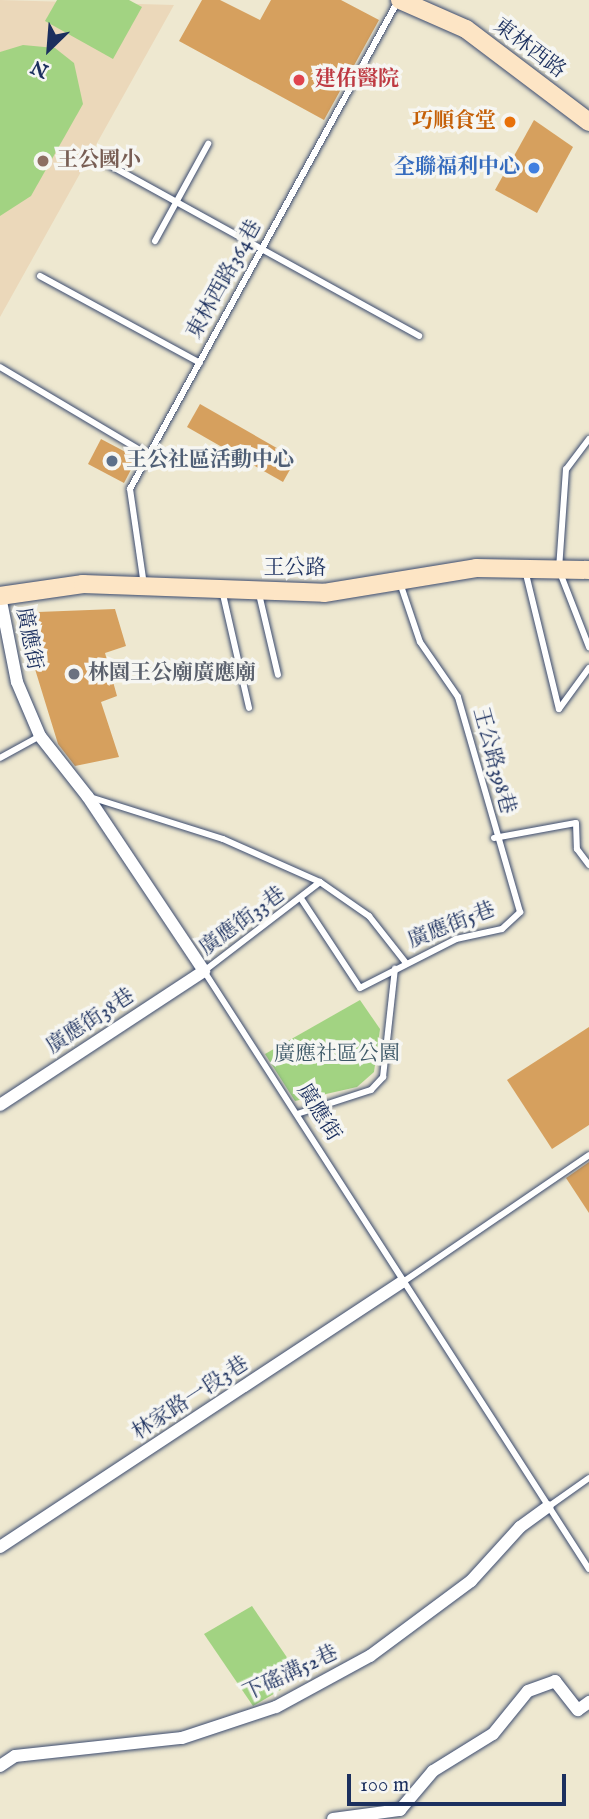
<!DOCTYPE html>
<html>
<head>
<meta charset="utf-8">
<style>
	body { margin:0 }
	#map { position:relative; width:589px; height:1819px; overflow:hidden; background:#eee8d0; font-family:"IM FELL English","Noto Serif TC",serif }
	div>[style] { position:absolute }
	.built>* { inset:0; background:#ebd8ba }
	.green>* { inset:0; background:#a2d382 }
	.building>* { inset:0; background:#d6a05e }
	.roads { filter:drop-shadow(0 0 2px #3b4b6f) drop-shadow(0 0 2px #3b4b6f) }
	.lane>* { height:6px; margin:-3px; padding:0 3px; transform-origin:3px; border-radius:3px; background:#fff }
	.street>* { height:12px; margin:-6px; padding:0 6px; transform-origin:6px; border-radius:6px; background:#fff }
	.secondary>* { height:18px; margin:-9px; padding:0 9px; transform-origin:9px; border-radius:9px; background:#fde5c5 }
	.dots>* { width:19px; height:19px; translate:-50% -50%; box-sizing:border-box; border:4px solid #f6f6f2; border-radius:50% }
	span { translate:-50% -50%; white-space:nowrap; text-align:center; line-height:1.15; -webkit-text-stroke:7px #f6f6f2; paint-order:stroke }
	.street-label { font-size:21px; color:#1b2f5e }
	.health-label { font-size:21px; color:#be3a42; font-weight:700 }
	.left { translate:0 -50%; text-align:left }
	.food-label { font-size:21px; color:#c56008; font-weight:700 }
	.right { translate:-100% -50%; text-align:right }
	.education-label { font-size:21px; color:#785e54; font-weight:700 }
	.shop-label { font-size:21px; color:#366cbe; font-weight:700 }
	.service-label { font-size:21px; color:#4e5e75; font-weight:700 }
	.worship-label { font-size:21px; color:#5b616d; font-weight:700 }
	.park-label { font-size:21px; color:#3d5867 }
	.north { position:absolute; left:14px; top:14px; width:70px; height:70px; -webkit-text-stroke:5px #f6f6f2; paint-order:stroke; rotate:205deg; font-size:19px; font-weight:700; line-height:28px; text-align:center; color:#1b2f5e }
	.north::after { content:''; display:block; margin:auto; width:24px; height:32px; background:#1b2f5e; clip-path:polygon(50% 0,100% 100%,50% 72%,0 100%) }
	.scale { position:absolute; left:347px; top:1774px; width:219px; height:32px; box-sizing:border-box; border:4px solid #1b2f5e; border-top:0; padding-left:9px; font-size:21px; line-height:24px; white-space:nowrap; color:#1b2f5e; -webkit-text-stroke:5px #f6f6f2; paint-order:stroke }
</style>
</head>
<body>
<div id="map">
	<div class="built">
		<i style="clip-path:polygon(0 0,174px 5px,0 317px)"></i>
	</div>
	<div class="green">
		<i style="clip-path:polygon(57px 0,129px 0,142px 7px,113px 59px,45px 21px)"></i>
		<i style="clip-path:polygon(23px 45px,55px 48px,74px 63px,83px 104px,31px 196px,0 216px,0 52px)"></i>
		<i style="clip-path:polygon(360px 1000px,380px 1029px,374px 1072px,357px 1087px,295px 1101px,265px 1054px)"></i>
		<i style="clip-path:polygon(252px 1606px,301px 1678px,253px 1706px,204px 1634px)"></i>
	</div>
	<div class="building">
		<i style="clip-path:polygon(202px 0,220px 0,260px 20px,271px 0,341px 0,379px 20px,324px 120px,179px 41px)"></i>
		<i style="clip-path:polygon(534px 120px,573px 147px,537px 213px,495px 190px)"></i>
		<i style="clip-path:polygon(200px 404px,296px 459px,283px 482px,187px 427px)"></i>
		<i style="clip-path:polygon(101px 439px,137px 458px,124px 483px,88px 464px)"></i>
		<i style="clip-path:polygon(115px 609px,126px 646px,105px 653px,117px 696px,101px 702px,119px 757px,75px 766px,58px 744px,27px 643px,27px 620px,38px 612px)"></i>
		<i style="clip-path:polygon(589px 1027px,589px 1125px,552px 1149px,507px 1080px)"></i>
		<i style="clip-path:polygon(589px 1162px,589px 1213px,566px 1178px)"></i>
	</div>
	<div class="roads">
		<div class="lane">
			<i style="left:104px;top:162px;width:360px;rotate:28.9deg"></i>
			<i style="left:155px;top:241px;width:111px;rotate:-61.3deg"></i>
			<i style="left:40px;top:276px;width:182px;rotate:28.5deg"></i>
			<i style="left:0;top:367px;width:172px;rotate:30.7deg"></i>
			<i style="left:589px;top:439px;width:38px;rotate:127deg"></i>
			<i style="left:566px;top:469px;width:101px;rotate:94deg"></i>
			<i style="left:559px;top:570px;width:83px;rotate:68.7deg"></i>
			<i style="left:525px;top:570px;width:143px;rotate:76.3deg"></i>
			<i style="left:559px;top:709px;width:51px;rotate:-53.8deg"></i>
			<i style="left:144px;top:585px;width:97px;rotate:-98.3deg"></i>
			<i style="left:130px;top:489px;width:557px;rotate:-61.23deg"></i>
			<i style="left:222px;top:590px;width:121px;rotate:77.1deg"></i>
			<i style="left:259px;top:594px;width:83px;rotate:76.8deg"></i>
			<i style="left:0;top:758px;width:46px;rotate:-28.8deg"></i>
			<i style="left:90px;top:797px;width:139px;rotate:17.5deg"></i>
			<i style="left:223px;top:839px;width:106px;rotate:23.9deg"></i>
			<i style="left:320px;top:882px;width:60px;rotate:34.8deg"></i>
			<i style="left:369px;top:916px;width:60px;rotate:51.8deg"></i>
			<i style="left:494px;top:838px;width:83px;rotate:-10.4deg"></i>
			<i style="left:576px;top:823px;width:26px;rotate:88deg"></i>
			<i style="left:577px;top:849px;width:20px;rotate:53deg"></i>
			<i style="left:320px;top:882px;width:146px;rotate:142.5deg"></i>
			<i style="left:204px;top:971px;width:711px;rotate:57.23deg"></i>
			<i style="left:302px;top:900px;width:105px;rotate:56.6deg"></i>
			<i style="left:360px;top:988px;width:108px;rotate:-27deg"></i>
			<i style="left:456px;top:939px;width:47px;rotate:-12.3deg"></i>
			<i style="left:502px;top:929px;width:25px;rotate:-43deg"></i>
			<i style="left:520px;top:912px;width:224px;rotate:-106.1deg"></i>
			<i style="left:458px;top:697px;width:67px;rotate:-124.6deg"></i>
			<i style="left:420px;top:642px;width:62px;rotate:-108.7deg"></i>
			<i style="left:297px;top:1114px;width:78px;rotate:-18deg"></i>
			<i style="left:371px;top:1090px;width:18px;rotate:-47deg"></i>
			<i style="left:383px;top:1077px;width:109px;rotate:-83.7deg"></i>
			<i style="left:403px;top:1282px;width:225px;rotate:-34.3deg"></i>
			<i style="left:548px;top:1507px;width:50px;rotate:-35.3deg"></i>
		</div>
		<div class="street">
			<i style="left:0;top:1105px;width:244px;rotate:-33.3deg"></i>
			<i style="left:204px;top:971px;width:209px;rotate:-123.7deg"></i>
			<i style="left:88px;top:797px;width:78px;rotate:-128.2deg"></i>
			<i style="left:40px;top:736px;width:59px;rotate:-113.1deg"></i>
			<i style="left:17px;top:682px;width:88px;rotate:-101.2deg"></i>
			<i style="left:0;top:1547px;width:481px;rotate:-33.4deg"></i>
			<i style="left:0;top:1766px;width:18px;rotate:-34deg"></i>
			<i style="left:15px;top:1756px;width:168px;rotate:-6.2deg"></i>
			<i style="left:182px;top:1738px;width:99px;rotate:-18.3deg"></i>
			<i style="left:276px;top:1707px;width:107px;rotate:-28.5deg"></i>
			<i style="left:370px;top:1656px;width:126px;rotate:-36.6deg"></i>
			<i style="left:471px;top:1581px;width:73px;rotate:-47.8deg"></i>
			<i style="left:520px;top:1527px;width:34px;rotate:-36deg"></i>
			<i style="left:333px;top:1819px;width:68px;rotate:-7.7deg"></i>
			<i style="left:400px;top:1810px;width:51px;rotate:-49.8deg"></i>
			<i style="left:433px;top:1771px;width:70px;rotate:-31.7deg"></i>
			<i style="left:493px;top:1734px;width:55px;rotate:-50.9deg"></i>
			<i style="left:528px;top:1691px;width:29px;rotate:-20deg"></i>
			<i style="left:555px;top:1681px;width:37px;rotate:52deg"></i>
			<i style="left:578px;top:1710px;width:14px;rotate:-36deg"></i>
		</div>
		<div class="secondary">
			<i style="left:400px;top:0;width:72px;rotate:23.7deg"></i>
			<i style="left:466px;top:29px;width:154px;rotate:37.1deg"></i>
			<i style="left:0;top:596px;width:84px;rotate:-8.2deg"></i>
			<i style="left:83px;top:584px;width:241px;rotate:2.1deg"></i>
			<i style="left:324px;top:593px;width:154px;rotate:-9.3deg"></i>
			<i style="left:476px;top:568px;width:113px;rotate:1deg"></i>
		</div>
	</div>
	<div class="dots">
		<i style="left:299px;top:80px;background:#e0444e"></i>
		<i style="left:510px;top:122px;background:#e8710a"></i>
		<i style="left:43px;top:161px;background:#8d6e63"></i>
		<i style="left:534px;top:168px;background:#3f7fe0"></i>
		<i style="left:112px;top:461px;background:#5c6f8a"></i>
		<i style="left:74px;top:674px;background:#6b7280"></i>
	</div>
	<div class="street-label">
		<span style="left:529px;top:49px;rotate:37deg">東林西路</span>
		<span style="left:225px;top:280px;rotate:-61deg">東林西路364巷</span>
		<span style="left:295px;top:569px">王公路</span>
		<span style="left:28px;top:639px;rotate:79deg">廣應街</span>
		<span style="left:493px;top:761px;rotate:75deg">王公路398巷</span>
		<span style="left:243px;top:922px;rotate:-36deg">廣應街33巷</span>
		<span style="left:452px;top:926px;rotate:-21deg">廣應街5巷</span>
		<span style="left:91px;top:1022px;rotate:-33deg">廣應街38巷</span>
		<span style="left:318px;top:1113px;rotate:58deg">廣應街</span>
		<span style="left:191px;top:1399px;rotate:-33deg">林家路一段3巷</span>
		<span style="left:291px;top:1674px;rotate:-25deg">下磘溝52巷</span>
	</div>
	<div class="health-label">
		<span class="left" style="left:315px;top:80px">建佑醫院</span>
	</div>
	<div class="food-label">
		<span class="right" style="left:496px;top:122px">巧順食堂</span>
	</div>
	<div class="education-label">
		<span class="left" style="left:57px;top:161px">王公國小</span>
	</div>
	<div class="shop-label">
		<span class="right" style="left:520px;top:168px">全聯福利中心</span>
	</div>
	<div class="service-label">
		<span class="left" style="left:126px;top:461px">王公社區活動中心</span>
	</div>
	<div class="worship-label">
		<span class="left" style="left:88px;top:674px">林園王公廟廣應廟</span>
	</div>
	<div class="park-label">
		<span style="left:337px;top:1055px">廣應社區公園</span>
	</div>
	<div class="north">N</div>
	<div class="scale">100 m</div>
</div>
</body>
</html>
